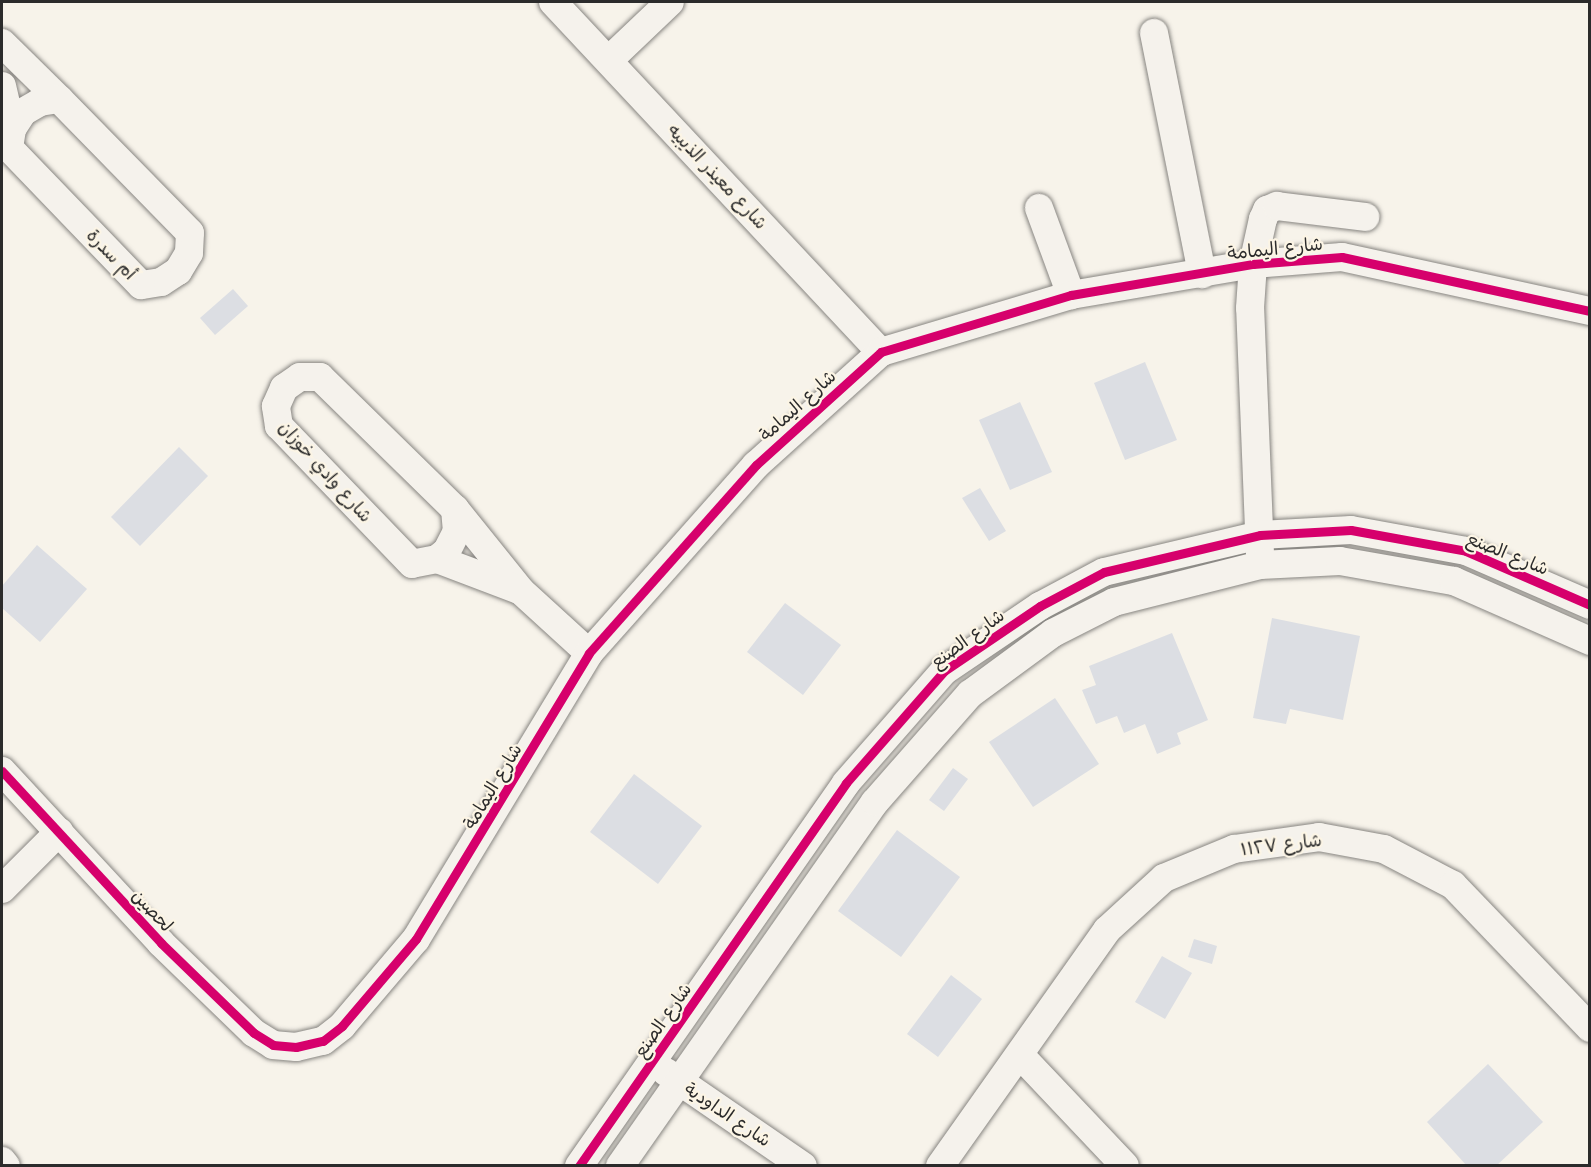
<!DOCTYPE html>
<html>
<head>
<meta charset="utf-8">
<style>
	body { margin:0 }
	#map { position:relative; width:1591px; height:1167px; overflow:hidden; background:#f7f3ea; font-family:Mali,"Playpen Sans Arabic",sans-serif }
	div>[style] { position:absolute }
	.building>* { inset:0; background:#dcdee3 }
	.roads { filter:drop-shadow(0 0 2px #878581) drop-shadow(0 0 2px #878581) }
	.minor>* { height:28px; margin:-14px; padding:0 14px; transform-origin:14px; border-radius:14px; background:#f5f2ec }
	.cycleway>* { height:9px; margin:-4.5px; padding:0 4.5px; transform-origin:4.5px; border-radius:4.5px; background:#d6006c }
	span { translate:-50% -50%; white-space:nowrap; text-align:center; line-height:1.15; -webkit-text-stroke:4.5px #fcf5e5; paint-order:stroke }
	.street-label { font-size:18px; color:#2b2b2b }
	.frame { position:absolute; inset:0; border:3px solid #2b2b2b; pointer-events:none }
</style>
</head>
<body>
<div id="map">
	<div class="building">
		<i style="clip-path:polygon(233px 289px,248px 306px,215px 335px,200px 318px)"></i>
		<i style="clip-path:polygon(1145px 362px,1177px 440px,1125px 460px,1094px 383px)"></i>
		<i style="clip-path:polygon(1020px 402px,1052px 472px,1010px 490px,979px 420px)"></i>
		<i style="clip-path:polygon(179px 447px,208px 476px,140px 546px,111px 517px)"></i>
		<i style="clip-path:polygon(980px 488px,1006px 531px,989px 541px,962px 498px)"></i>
		<i style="clip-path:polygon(37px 545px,87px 589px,40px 642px,2px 608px,2px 586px)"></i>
		<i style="clip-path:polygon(785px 603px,841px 645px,803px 695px,747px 652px)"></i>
		<i style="clip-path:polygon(1272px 618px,1360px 636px,1343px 720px,1290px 709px,1286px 724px,1253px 718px)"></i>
		<i style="clip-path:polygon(1172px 633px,1208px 720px,1177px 733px,1181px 744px,1157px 754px,1145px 724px,1124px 733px,1117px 716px,1096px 724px,1082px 690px,1096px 685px,1089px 666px)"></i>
		<i style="clip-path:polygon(1055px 698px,1099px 764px,1033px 807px,989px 742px)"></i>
		<i style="clip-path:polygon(953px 768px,968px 779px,944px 811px,929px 800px)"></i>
		<i style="clip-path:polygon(634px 774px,702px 826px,658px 884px,590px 832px)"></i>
		<i style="clip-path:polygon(897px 830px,960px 877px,901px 957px,838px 911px)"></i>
		<i style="clip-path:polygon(1194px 939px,1217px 946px,1212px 964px,1188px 957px)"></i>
		<i style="clip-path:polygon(1162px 956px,1192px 973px,1165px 1019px,1135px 1002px)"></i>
		<i style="clip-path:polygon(951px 975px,982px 999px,938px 1057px,907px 1034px)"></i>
		<i style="clip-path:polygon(1488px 1064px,1543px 1122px,1496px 1166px,1467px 1166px,1427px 1122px)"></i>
	</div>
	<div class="roads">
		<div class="minor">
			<i style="left:553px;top:2px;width:480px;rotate:46.9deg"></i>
			<i style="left:1154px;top:33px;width:246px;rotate:78.7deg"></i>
			<i style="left:2px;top:43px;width:80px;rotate:44.5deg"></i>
			<i style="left:59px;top:99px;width:187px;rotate:45.6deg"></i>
			<i style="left:190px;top:233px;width:20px;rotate:93deg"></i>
			<i style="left:189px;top:253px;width:21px;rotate:121deg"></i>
			<i style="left:178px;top:271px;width:20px;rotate:147deg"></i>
			<i style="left:161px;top:282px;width:20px;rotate:171deg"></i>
			<i style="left:141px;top:285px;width:190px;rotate:-133.9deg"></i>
			<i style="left:9px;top:148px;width:19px;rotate:-81deg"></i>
			<i style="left:12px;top:129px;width:20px;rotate:-57deg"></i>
			<i style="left:23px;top:112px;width:20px;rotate:-30deg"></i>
			<i style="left:40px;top:102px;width:19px;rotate:-9deg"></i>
			<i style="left:609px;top:60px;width:84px;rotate:-43.6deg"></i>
			<i style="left:2px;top:86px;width:44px;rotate:76.9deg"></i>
			<i style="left:1039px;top:208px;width:93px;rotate:69.8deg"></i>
			<i style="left:455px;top:509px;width:22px;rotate:85deg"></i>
			<i style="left:457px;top:531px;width:22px;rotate:117deg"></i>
			<i style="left:447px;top:551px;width:13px;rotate:141deg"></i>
			<i style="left:437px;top:559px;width:25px;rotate:169deg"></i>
			<i style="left:412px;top:564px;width:192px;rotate:-133.9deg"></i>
			<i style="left:279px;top:426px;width:20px;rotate:-99deg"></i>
			<i style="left:276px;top:406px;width:20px;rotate:-66deg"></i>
			<i style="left:284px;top:388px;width:19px;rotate:-35deg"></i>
			<i style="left:300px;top:377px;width:20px"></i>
			<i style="left:320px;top:377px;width:189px;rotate:44.4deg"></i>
			<i style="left:455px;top:509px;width:105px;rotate:51.2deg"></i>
			<i style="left:521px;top:591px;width:92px;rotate:42.4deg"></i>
			<i style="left:1260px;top:554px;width:246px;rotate:-92.3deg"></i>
			<i style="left:1250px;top:308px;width:44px;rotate:-86.1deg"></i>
			<i style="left:1253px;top:264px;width:46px;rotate:-77.5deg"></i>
			<i style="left:1263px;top:219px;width:10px;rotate:-66deg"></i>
			<i style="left:1267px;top:210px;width:11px;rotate:-22deg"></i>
			<i style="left:1277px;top:206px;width:89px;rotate:7.1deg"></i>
			<i style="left:437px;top:559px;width:88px;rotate:20.7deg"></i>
			<i style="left:2px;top:771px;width:234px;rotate:47.2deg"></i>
			<i style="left:161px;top:943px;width:129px;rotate:44.1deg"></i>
			<i style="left:254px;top:1033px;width:22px;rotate:32deg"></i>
			<i style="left:273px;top:1045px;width:23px;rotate:5deg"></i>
			<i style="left:296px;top:1047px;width:28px;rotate:-13deg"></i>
			<i style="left:323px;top:1041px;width:24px;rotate:-38deg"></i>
			<i style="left:342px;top:1026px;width:114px;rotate:-49.6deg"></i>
			<i style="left:416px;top:939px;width:334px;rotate:-58.8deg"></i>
			<i style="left:589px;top:653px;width:251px;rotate:-48.4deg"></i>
			<i style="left:756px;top:465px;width:169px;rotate:-42.1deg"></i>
			<i style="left:881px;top:352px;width:198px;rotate:-16.7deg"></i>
			<i style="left:1071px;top:295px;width:185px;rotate:-9.7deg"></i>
			<i style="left:1253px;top:264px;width:89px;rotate:-4.5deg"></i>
			<i style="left:1342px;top:257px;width:254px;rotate:12.3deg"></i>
			<i style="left:2px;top:889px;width:81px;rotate:-45deg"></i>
			<i style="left:1021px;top:1056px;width:151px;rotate:46.6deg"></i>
			<i style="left:666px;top:1072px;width:166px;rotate:34.5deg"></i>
			<i style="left:2px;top:1161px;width:6px;rotate:51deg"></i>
			<i style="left:579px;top:1166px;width:467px;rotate:-55.1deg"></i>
			<i style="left:846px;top:783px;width:149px;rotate:-48.8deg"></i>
			<i style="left:944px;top:671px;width:116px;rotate:-34.1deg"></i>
			<i style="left:1040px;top:606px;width:72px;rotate:-28deg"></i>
			<i style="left:1104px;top:572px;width:160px;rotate:-13.3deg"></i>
			<i style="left:1260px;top:535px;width:91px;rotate:-3.1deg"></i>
			<i style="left:1351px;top:530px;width:117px;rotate:10.3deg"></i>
			<i style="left:1466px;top:551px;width:135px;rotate:23.5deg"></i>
			<i style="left:620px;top:1166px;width:444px;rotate:-55deg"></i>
			<i style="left:875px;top:802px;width:144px;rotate:-48.7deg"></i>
			<i style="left:970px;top:694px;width:103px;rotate:-36.3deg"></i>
			<i style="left:1053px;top:633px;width:68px;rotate:-26.9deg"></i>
			<i style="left:1114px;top:602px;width:151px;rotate:-14.2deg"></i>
			<i style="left:1260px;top:565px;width:80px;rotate:-2.9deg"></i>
			<i style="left:1340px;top:561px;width:116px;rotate:10deg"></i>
			<i style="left:1454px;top:581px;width:149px;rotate:23.8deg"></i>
			<i style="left:940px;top:1166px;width:289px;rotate:-54.7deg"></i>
			<i style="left:1107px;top:930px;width:77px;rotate:-42.4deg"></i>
			<i style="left:1164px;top:878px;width:76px;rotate:-22.5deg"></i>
			<i style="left:1234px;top:849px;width:86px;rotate:-8deg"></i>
			<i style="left:1319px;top:837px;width:66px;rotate:10.5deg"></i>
			<i style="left:1384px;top:849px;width:78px;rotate:27.6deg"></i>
			<i style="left:1453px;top:885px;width:198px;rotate:46.2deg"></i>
		</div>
	</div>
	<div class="cycleway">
		<i style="left:2px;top:771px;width:234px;rotate:47.2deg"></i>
		<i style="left:161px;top:943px;width:129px;rotate:44.1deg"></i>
		<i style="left:254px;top:1033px;width:22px;rotate:32deg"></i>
		<i style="left:273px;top:1045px;width:23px;rotate:5deg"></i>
		<i style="left:296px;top:1047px;width:28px;rotate:-13deg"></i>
		<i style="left:323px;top:1041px;width:24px;rotate:-38deg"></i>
		<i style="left:342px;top:1026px;width:114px;rotate:-49.6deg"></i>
		<i style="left:416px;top:939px;width:334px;rotate:-58.8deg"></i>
		<i style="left:589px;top:653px;width:251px;rotate:-48.4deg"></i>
		<i style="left:756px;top:465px;width:169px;rotate:-42.1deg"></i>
		<i style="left:881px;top:352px;width:198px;rotate:-16.7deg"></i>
		<i style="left:1071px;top:295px;width:185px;rotate:-9.7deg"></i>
		<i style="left:1253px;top:264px;width:89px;rotate:-4.5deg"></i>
		<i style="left:1342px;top:257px;width:254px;rotate:12.3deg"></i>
		<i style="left:579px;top:1166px;width:467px;rotate:-55.1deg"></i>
		<i style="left:846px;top:783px;width:149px;rotate:-48.8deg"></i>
		<i style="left:944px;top:671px;width:116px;rotate:-34.1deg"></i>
		<i style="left:1040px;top:606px;width:72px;rotate:-28deg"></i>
		<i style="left:1104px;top:572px;width:160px;rotate:-13.3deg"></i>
		<i style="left:1260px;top:535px;width:91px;rotate:-3.1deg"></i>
		<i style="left:1351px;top:530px;width:117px;rotate:10.3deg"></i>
		<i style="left:1466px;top:551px;width:135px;rotate:23.5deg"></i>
	</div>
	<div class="street-label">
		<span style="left:718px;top:176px;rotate:47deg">شارع معيذر الذيبيه</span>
		<span style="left:1275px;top:248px;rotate:-6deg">شارع اليمامة</span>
		<span style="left:112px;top:254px;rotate:46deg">أم سدرة</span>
		<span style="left:797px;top:405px;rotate:-42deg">شارع اليمامة</span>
		<span style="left:326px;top:471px;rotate:48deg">شارع وادي خوزان</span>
		<span style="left:1508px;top:553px;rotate:22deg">شارع الصنع</span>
		<span style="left:967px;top:638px;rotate:-36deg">شارع الصنع</span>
		<span style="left:492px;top:786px;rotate:-59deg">شارع اليمامة</span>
		<span style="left:1281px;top:844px;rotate:-7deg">شارع ١١٢٧</span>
		<span style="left:153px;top:910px;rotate:47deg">لحصين</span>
		<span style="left:662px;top:1020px;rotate:-55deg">شارع الصنع</span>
		<span style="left:728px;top:1114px;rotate:34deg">شارع الداودية</span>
	</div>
	<div class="frame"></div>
</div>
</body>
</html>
